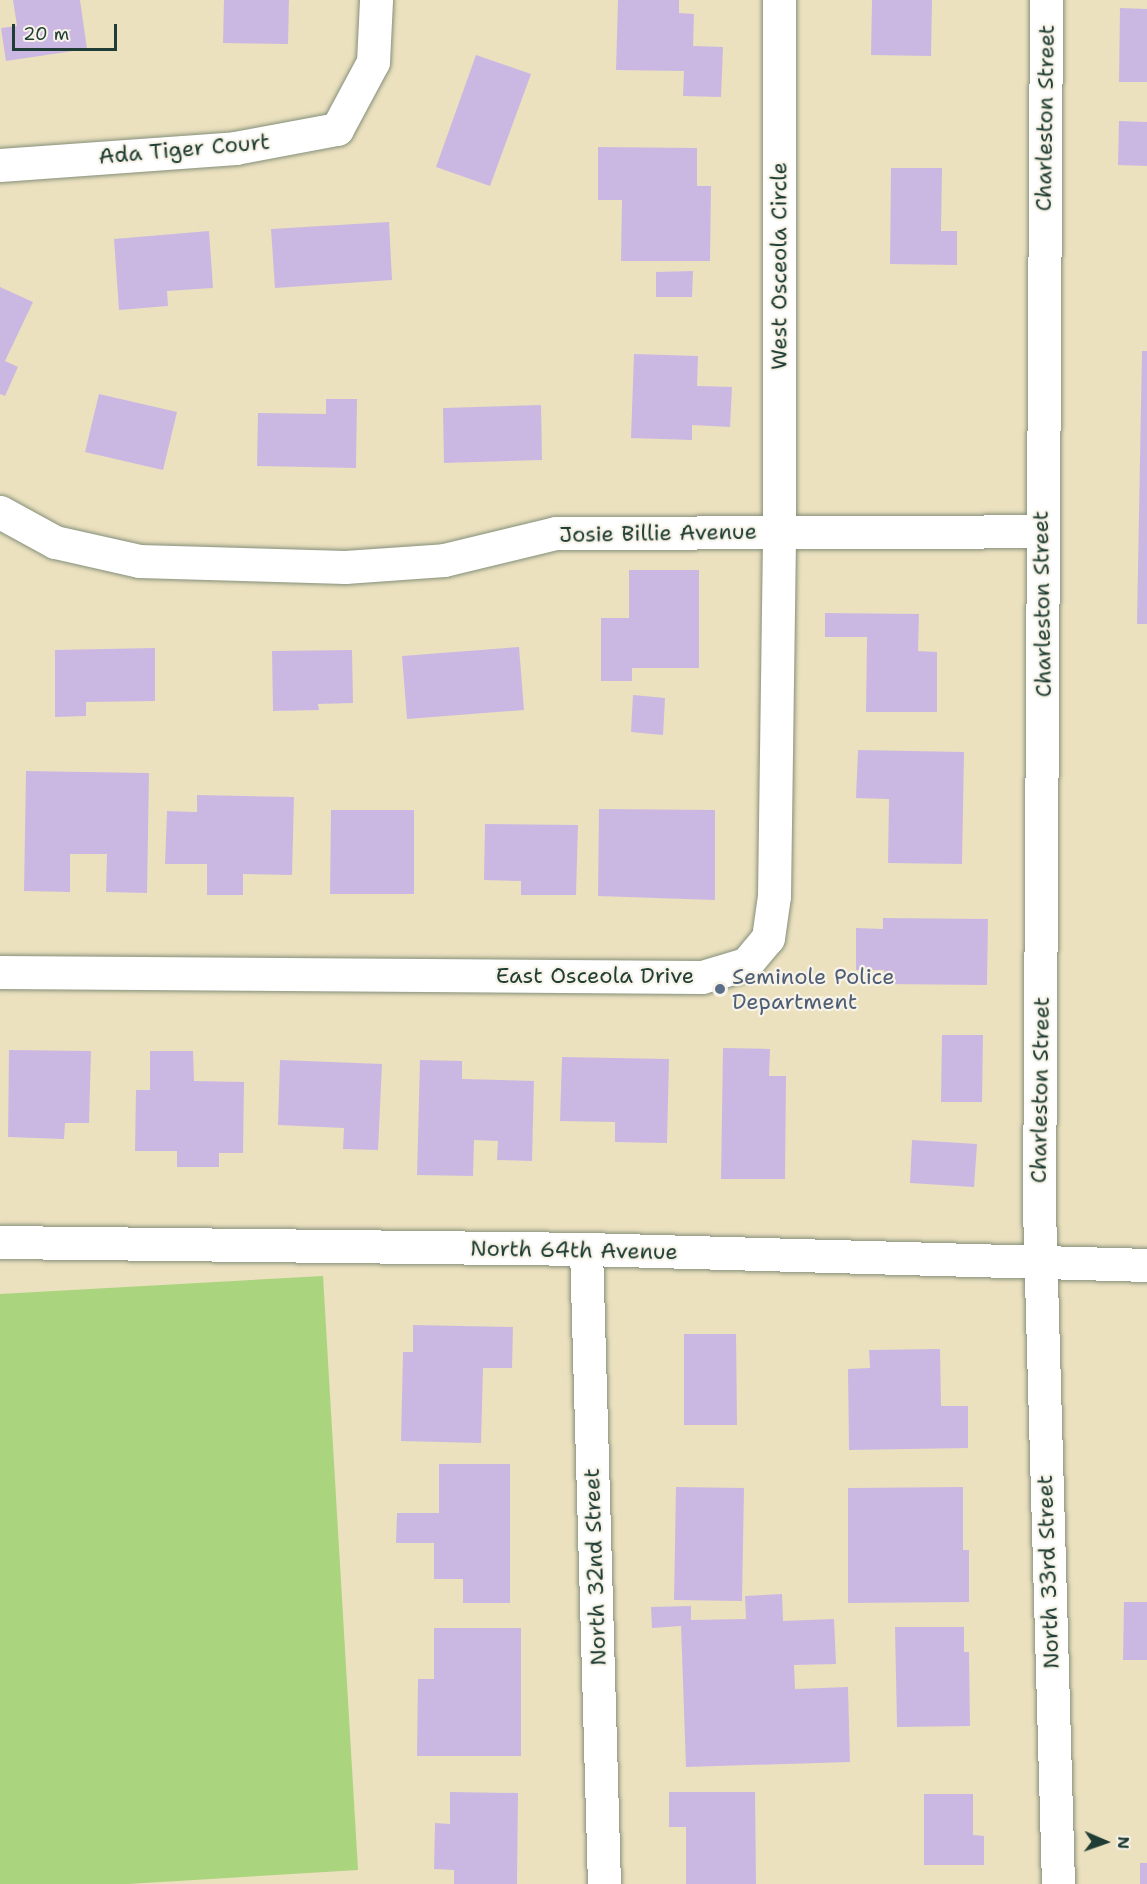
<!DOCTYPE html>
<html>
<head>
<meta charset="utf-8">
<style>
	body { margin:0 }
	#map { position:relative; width:1147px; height:1884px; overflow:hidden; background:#ebe1bf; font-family:"Shantell Sans",sans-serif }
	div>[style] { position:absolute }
	.green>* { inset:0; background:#abd47e }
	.building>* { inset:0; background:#cbb8e2 }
	.roads { filter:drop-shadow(0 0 2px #858f7a) drop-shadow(0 0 2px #858f7a) }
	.minor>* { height:33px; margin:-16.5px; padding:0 16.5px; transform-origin:16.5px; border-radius:16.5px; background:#fff }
	.dots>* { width:16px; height:16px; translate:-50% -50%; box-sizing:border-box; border:3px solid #f7f3e8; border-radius:50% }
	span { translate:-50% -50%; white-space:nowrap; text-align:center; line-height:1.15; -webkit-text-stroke:4.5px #f7f3e8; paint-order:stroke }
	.street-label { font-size:22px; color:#1f3d34 }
	.service-label { font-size:22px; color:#4e5e75 }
	.left { translate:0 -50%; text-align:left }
	.north { position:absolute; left:1075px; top:1812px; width:60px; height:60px; -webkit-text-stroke:4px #f7f3e8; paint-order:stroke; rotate:92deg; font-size:16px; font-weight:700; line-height:24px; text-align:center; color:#1f3d34 }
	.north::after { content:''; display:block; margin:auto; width:21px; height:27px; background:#1f3d34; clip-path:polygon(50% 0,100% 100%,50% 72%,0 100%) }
	.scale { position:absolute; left:12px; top:24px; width:105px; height:27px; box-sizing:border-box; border:3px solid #1f3d34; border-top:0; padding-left:8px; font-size:18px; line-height:21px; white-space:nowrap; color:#1f3d34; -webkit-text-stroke:4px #f7f3e8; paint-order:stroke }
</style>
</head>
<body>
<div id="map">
	<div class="green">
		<i style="clip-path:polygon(323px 1276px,358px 1870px,128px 1884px,0 1884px,0 1294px)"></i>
	</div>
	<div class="building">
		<i style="clip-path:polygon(13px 0,80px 0,87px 49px,6px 61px,1px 28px,17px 26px)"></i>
		<i style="clip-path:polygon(224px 0,289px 0,288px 44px,223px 43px)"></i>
		<i style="clip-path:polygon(618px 0,679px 0,679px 13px,694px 14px,693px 46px,723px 47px,721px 97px,683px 96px,684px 71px,616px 70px)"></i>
		<i style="clip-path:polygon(872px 0,932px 0,931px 56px,871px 55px)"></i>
		<i style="clip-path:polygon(1120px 8px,1147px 9px,1147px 82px,1119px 82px)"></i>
		<i style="clip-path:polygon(476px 55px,531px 74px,490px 186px,436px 167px)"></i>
		<i style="clip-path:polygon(1119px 121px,1147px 122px,1147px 166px,1118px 165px)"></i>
		<i style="clip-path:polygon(598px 147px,697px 148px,697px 186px,711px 186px,710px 261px,621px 261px,622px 200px,598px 200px)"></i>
		<i style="clip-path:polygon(891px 168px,942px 168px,941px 231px,957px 231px,957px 265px,890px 264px)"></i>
		<i style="clip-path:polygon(389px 222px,392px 280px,275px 288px,271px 229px)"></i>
		<i style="clip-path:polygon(209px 231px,213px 288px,167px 291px,168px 306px,119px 310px,114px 239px)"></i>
		<i style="clip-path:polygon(693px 271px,692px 297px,656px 297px,656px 272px)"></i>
		<i style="clip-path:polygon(0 287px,33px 302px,5px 361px,18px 367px,5px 396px,0 394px)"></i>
		<i style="clip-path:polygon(1142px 351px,1147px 351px,1147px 624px,1137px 624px)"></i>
		<i style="clip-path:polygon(634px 354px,698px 356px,697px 386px,732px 387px,730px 427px,692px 425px,692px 440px,631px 438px)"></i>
		<i style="clip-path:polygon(99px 394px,177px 412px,163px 470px,85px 452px)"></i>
		<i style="clip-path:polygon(326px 399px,357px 399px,356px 468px,257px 466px,258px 413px,326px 414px)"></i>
		<i style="clip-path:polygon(541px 405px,542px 460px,444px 463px,443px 408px)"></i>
		<i style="clip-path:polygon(629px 570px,699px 570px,699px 668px,632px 668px,632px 681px,601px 681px,601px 618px,629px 618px)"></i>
		<i style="clip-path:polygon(825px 613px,919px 614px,918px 651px,937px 652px,937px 712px,866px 712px,867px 637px,825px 637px)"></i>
		<i style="clip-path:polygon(519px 647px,524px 710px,407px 719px,402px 656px)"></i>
		<i style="clip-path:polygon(155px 648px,155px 701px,86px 702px,86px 716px,55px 717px,55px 650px)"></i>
		<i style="clip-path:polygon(352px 650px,353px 703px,318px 704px,319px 710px,273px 711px,272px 651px)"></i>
		<i style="clip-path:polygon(633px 695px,665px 698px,663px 735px,631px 732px)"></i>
		<i style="clip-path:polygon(858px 750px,964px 752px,962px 864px,888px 863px,889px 799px,856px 798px)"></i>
		<i style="clip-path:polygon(26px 771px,149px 773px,147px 893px,106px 892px,107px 854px,70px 854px,70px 892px,24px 891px)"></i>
		<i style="clip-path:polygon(197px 795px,294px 797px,292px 875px,243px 874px,243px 895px,207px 895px,207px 864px,165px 864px,167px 811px,197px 812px)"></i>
		<i style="clip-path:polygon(599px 809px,715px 810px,715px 900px,598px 896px)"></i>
		<i style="clip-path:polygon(331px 810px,414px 810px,414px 894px,330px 894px)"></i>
		<i style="clip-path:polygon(485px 824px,578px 825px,576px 895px,521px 895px,521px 881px,484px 880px)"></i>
		<i style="clip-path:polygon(883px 918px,988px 919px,987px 985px,884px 984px,884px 970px,856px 970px,856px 928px,883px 929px)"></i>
		<i style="clip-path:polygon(942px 1035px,983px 1035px,982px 1102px,941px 1102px)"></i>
		<i style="clip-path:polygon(723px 1048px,770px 1049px,769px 1076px,786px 1076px,785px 1179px,721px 1179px)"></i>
		<i style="clip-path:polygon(9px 1050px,91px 1051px,89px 1123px,65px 1123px,64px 1139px,8px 1137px)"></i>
		<i style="clip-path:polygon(150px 1051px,193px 1051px,194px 1081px,244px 1082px,243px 1153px,219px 1153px,219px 1167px,177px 1167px,177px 1151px,135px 1151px,136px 1090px,150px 1090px)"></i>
		<i style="clip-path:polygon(562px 1057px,669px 1059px,667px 1143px,615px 1142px,615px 1122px,560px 1121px)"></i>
		<i style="clip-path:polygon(280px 1060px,382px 1064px,378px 1150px,343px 1149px,344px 1128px,278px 1125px)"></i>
		<i style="clip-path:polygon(420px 1060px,462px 1061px,462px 1079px,534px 1081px,532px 1161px,497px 1160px,498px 1141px,474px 1140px,473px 1176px,417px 1175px)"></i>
		<i style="clip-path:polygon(912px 1140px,977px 1144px,974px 1187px,910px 1183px)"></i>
		<i style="clip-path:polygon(413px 1325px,513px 1327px,512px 1368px,483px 1368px,481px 1443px,401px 1441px,403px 1352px,413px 1352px)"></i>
		<i style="clip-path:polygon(684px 1334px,736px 1334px,737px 1425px,684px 1425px)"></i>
		<i style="clip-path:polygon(940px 1349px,941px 1406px,968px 1406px,968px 1448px,849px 1450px,848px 1369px,870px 1368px,869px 1350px)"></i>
		<i style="clip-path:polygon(439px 1464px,510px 1464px,510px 1603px,463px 1603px,463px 1579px,434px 1579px,434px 1543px,396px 1543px,397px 1513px,439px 1513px)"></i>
		<i style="clip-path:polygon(676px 1487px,744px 1488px,742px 1601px,674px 1600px)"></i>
		<i style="clip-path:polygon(963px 1487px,963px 1550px,969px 1550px,969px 1602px,848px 1603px,848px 1488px)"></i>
		<i style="clip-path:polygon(782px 1594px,783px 1621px,834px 1619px,836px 1664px,794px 1665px,795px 1689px,848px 1687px,850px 1762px,686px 1767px,681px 1626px,652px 1628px,651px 1607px,691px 1606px,691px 1620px,746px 1619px,745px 1596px)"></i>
		<i style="clip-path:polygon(1124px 1602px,1147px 1602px,1147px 1660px,1123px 1660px)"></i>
		<i style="clip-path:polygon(895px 1627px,964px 1627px,964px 1652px,969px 1652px,970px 1726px,897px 1727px)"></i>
		<i style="clip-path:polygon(434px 1628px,521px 1628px,521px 1756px,417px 1756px,418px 1679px,434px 1679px)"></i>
		<i style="clip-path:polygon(450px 1792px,518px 1793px,517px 1884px,454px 1884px,454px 1870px,434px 1869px,435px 1823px,450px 1824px)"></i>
		<i style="clip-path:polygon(669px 1792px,755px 1792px,756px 1884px,686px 1884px,686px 1827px,669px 1827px)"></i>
		<i style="clip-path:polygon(924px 1794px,973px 1794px,973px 1835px,984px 1836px,984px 1865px,924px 1865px)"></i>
		<i style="clip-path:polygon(1140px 1863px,1147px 1863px,1147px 1884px,1140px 1884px)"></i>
	</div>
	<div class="roads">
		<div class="minor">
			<i style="left:1046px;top:0;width:1208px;rotate:90.33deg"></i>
			<i style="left:1039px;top:1208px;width:676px;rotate:88.39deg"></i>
			<i style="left:0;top:165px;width:236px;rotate:-4.1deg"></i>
			<i style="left:235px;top:148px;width:104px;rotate:-10.6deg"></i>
			<i style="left:337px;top:129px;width:76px;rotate:-61.8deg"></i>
			<i style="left:373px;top:62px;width:62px;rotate:-87.2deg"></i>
			<i style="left:0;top:512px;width:63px;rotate:28.6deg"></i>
			<i style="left:55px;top:542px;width:86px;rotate:12.7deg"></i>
			<i style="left:139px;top:561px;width:206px;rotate:1.7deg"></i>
			<i style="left:345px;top:567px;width:99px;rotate:-4deg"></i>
			<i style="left:444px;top:560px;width:115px;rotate:-13.6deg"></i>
			<i style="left:556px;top:533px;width:484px;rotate:-0.2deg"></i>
			<i style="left:0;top:972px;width:702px;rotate:0.41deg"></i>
			<i style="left:702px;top:977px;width:46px;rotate:-16.5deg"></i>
			<i style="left:746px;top:964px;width:34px;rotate:-50deg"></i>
			<i style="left:768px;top:938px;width:42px;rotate:-81.9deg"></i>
			<i style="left:774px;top:896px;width:365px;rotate:-89.2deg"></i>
			<i style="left:779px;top:531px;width:531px;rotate:-90deg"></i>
			<i style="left:0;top:1242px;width:586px;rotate:0.68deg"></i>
			<i style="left:586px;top:1249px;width:561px;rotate:1.63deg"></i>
			<i style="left:586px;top:1249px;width:635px;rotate:88.38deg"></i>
		</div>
	</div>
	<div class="dots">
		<i style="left:720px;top:989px;background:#5c6f8a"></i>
	</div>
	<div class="street-label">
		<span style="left:1045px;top:118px;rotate:-89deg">Charleston Street</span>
		<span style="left:184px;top:149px;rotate:-5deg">Ada Tiger Court</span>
		<span style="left:779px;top:266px;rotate:-90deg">West Osceola Circle</span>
		<span style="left:658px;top:533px;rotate:-1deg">Josie Billie Avenue</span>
		<span style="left:1042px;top:604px;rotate:-91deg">Charleston Street</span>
		<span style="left:595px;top:976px">East Osceola Drive</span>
		<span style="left:1040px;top:1090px;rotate:-89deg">Charleston Street</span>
		<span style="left:574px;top:1250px;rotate:1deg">North 64th Avenue</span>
		<span style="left:595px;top:1567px;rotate:-92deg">North 32nd Street</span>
		<span style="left:1048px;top:1572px;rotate:-92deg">North 33rd Street</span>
	</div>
	<div class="service-label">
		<span class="left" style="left:732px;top:989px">Seminole Police<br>Department</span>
	</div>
	<div class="north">N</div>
	<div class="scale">20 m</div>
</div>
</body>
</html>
